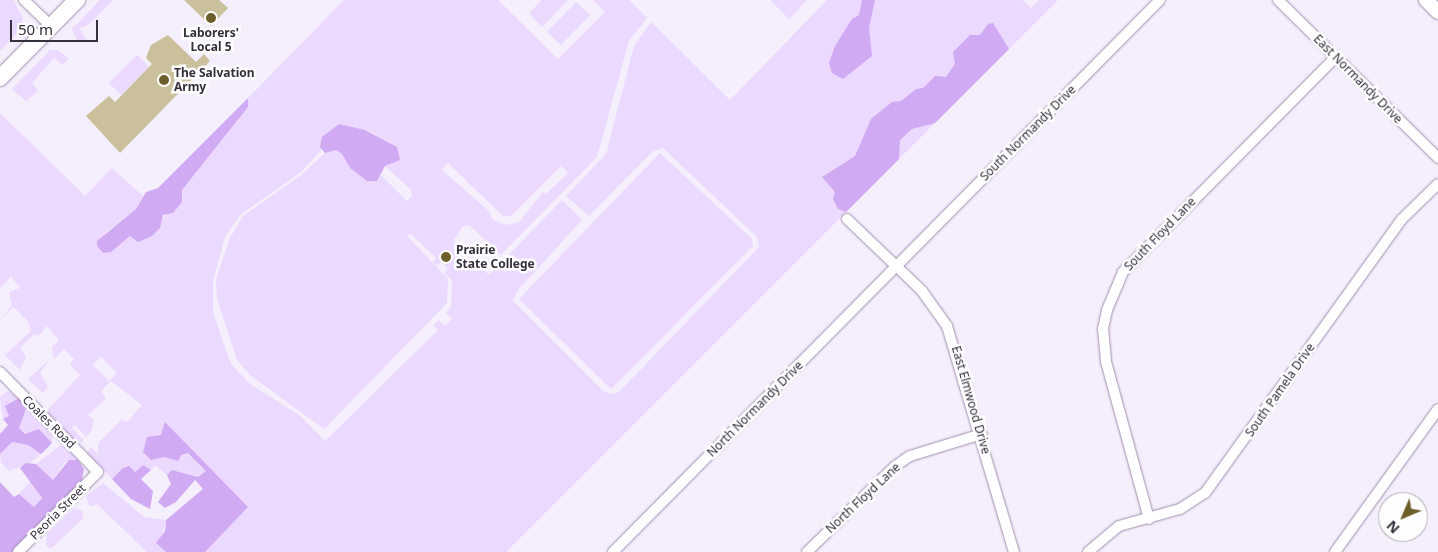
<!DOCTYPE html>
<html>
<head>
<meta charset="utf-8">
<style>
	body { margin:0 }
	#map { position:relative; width:1438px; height:552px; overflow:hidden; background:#f5eefc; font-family:"Noto Sans",sans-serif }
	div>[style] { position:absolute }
	.green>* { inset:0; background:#ecd9ff }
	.forest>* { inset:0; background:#d0aaf3 }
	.building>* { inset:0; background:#cac09c }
	.roads { filter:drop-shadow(0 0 1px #9f8faf) drop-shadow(0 0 1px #9f8faf) }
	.street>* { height:10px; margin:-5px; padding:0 5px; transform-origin:5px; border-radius:5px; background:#fff }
	.secondary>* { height:14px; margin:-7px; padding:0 7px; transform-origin:7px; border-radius:7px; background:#fff }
	.primary>* { height:16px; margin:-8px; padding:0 8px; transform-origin:8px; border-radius:8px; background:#fff }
	.dots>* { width:14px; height:14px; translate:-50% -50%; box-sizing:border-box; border:2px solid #fefefe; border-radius:50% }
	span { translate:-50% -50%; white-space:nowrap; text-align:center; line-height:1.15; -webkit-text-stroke:5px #fefefe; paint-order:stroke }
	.poi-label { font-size:12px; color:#362f3c; font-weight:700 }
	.left { translate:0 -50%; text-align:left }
	.street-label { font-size:12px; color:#362f3c }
	.north { position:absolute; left:1378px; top:492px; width:50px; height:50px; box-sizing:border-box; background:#fefefe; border:1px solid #aeabb0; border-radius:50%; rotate:225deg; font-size:14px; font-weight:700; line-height:20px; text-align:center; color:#362f3c }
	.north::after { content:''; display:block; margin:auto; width:18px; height:22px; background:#6c5e2b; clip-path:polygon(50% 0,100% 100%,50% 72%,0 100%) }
	.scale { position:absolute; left:10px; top:20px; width:88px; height:22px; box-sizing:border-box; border:2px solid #362f3c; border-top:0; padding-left:6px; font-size:15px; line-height:18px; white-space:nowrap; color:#362f3c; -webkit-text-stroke:4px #fefefe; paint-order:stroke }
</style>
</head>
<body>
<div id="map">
	<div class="green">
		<i style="clip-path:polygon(0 0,13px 0,23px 17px,22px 28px,0 51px)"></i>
		<i style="clip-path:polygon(100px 0,113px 0,87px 26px,79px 28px,87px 40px,77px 41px,72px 29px)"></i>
		<i style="clip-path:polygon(evenodd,344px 0,498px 0,558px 59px,605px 12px,593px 0,629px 0,647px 18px,629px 41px,597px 157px,501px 255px,469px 225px,463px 226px,454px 240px,489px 275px,562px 200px,582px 220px,518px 290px,513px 301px,603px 391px,611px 394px,619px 392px,759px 247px,757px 237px,663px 148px,653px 151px,589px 216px,566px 196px,606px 154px,634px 46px,651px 22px,730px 100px,827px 0,1022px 0,1031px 8px,1039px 0,1058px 0,506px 552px,204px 552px,210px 468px,198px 477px,172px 470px,167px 475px,155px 465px,151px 470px,143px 465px,135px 472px,123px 468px,112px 479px,87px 453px,91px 447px,98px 454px,98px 443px,121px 420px,127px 422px,142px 405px,111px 381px,101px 391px,106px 398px,88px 415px,94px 420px,91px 431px,86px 437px,75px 425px,72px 428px,84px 440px,78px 445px,46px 412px,80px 375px,70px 365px,74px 359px,64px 349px,54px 359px,52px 347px,59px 340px,47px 326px,39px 336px,34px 334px,20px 348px,26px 357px,20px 370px,5px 355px,31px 331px,28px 321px,13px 307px,0 320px,12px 305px,9px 292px,20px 288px,11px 276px,0 288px,0 113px,85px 196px,112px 168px,143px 196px,136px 209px,104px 234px,120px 245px,130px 236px,160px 228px,159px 221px,182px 202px,182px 190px,248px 107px,248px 98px,344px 0,369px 131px,391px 144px,392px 163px,385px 166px,411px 190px,412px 196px,407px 201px,381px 175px,377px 181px,367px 181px,350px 168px,342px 154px,336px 150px,325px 153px,300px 176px,243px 216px,230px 238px,216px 279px,217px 299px,237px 360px,250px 375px,324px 429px,447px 303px,448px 279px,407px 236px,411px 234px,436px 258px,433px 262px,437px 266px,442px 262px,448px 269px,444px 273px,452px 280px,451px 307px,446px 313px,452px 319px,445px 326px,439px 320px,433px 325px,438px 330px,325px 441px,299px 415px,250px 384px,231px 364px,213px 313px,213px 281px,225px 237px,240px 215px,300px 173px,322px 149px,369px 131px,344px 0,448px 163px,503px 216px,511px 216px,561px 166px,568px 173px,546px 194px,543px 192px,519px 222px,506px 225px,492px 219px,489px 211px,442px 170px,448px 163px,344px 0,101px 357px,117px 373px,109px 381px,93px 365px,101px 357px)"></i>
		<i style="clip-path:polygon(542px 0,568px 0,542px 27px,529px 13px)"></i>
		<i style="clip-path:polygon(770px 0,807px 0,789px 19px)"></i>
		<i style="clip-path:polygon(576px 2px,590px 15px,561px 45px,547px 32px)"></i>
		<i style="clip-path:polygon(50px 50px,58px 50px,69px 59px,62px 65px,54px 58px,32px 83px,38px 91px,26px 101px,12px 89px)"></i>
		<i style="clip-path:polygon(137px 55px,149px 67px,121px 95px,109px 83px)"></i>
		<i style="clip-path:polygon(660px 153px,752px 239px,753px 246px,611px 389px,519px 299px)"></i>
		<i style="clip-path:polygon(49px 360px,40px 373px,48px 387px,43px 393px,28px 379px)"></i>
		<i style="clip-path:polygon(8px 391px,19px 398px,9px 416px,3px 419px,0 397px)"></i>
		<i style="clip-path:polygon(27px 406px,53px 433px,52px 443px,39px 429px,25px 434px,19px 428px)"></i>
		<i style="clip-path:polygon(12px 442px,28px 445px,41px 454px,30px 463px,9px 471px,1px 463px,0 454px)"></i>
		<i style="clip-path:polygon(62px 444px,78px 460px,65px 462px,53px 480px,36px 464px)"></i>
		<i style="clip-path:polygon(30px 482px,42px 498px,34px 507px,19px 494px)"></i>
		<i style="clip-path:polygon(103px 483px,144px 517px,166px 520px,162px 535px,166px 552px,147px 552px,98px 505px,90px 506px,86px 496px)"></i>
		<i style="clip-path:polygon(74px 508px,83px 511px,83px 518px,51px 549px,46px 545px,47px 534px)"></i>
	</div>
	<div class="forest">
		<i style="clip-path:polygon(862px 0,875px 0,869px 28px,872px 56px,843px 79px,832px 73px,829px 63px,835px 46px,852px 19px,859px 15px)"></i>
		<i style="clip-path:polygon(993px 23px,1009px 49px,935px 123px,912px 129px,900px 140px,899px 159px,846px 212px,838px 209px,833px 199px,835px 192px,822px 177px,855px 156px,871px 119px,892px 102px,901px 101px,916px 89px,923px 88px,935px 76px,946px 77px,955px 64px,953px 52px,970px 35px,980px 35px,988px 24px)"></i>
		<i style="clip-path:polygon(248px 98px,248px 107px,182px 190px,182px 202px,173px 213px,163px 215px,160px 228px,152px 236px,138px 242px,130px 236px,111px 252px,103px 253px,97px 246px,97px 241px,136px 209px,146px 192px,158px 188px)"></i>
		<i style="clip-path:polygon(339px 124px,365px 130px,397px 147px,400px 160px,385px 166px,377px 181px,367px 181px,350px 168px,342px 154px,336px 150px,325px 153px,320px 147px,322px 137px)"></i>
		<i style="clip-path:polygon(19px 398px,27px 406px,19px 428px,25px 434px,39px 429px,52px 443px,41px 454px,28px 445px,12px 442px,0 454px,0 434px,8px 425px,3px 419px,9px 416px,5px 406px)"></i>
		<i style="clip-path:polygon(165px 422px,248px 507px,205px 552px,166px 552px,156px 543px,165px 531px,166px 520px,203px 489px,195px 480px,176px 502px,165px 508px,158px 502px,171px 484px,167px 475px,172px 470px,198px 477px,206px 471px,188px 453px,181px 455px,178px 461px,164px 457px,151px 460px,143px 452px,147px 437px,161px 435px)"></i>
		<i style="clip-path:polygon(69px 460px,78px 460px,84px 469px,81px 485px,13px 552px,0 552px,0 482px,14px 497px,19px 494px,34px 507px,42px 498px,20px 468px,26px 463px,36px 464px,53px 480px)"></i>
		<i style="clip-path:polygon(143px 465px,151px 470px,141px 479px,153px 491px,150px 509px,131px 499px,112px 479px,123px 468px,129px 466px,135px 472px)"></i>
	</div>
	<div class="building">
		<i style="clip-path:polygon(184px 0,219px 0,228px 8px,211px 26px)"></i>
		<i style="clip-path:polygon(168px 35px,196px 62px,204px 54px,210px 61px,120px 153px,86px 116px,109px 96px,115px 102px,152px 64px,146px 58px,151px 45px)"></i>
	</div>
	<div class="roads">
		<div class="street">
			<i style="left:24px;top:0;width:37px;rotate:44deg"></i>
			<i style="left:1278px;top:0;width:225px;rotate:44.6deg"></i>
			<i style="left:847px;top:219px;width:104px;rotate:43.8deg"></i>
			<i style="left:922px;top:291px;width:43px;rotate:54.5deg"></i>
			<i style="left:947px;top:326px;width:236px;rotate:73.5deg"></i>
			<i style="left:0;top:372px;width:140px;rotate:45.6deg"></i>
			<i style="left:98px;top:472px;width:113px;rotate:135deg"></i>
			<i style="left:1149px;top:519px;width:163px;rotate:-105.3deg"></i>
			<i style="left:1106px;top:362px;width:33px;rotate:-95deg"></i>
			<i style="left:1103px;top:329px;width:19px;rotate:-78deg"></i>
			<i style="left:1107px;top:310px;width:41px;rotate:-67.2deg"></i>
			<i style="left:1123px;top:272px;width:303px;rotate:-45.3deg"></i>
			<i style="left:613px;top:552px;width:777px;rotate:-45.26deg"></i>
			<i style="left:807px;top:552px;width:122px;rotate:-44.3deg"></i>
			<i style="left:894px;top:467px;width:19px;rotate:-35deg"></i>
			<i style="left:910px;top:456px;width:75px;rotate:-17deg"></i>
			<i style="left:1088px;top:552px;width:40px;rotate:-40deg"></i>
			<i style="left:1119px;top:526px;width:63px;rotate:-15.6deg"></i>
			<i style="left:1180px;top:509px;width:30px;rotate:-33deg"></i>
			<i style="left:1205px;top:493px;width:337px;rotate:-54.3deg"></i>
			<i style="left:1402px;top:219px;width:50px;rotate:-44.2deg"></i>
			<i style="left:1335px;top:552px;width:176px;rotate:-54.2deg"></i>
		</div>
		<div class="secondary">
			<i style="left:1426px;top:0;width:17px;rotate:45deg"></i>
		</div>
		<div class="primary">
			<i style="left:0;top:78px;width:110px;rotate:-45.4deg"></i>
		</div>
	</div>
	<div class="dots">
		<i style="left:211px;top:18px;background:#6c5e2b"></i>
		<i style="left:164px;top:80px;background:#6c5e2b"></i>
		<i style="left:446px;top:257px;background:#6c5e2b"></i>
	</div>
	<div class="poi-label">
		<span style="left:211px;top:40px">Laborers'<br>Local 5</span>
		<span class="left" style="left:174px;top:80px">The Salvation<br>Army</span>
		<span class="left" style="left:456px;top:257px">Prairie<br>State College</span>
	</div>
	<div class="street-label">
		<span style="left:1358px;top:79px;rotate:45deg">East Normandy Drive</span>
		<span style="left:1028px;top:133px;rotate:-45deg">South Normandy Drive</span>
		<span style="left:1160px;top:234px;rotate:-46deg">South Floyd Lane</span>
		<span style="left:1280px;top:390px;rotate:-55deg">South Pamela Drive</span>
		<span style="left:971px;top:400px;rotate:74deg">East Elmwood Drive</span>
		<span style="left:755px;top:409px;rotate:-45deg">North Normandy Drive</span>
		<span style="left:49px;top:422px;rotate:45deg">Coales Road</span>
		<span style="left:863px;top:498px;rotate:-43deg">North Floyd Lane</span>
		<span style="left:58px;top:512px;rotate:-45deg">Peoria Street</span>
	</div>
	<div class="north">N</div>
	<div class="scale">50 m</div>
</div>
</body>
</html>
